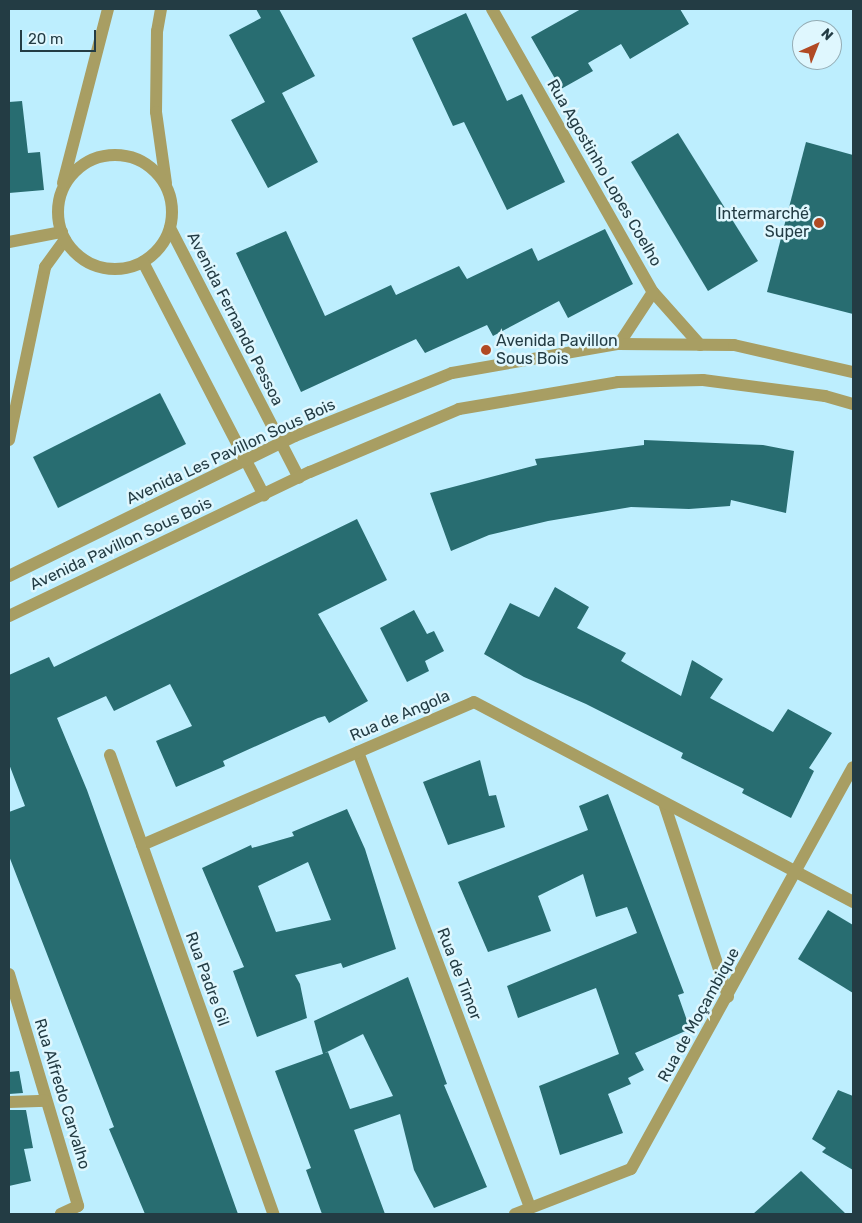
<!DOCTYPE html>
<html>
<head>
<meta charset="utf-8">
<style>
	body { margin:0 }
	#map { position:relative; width:862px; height:1223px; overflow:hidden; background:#bdeefe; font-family:Rubik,sans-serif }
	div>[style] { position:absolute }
	.building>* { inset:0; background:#286d71 }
	.minor>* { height:12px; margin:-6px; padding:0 6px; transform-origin:6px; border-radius:6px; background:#a89e63 }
	.tertiary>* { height:12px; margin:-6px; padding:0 6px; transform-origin:6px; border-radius:6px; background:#a89e63 }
	.tertiary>.ring { margin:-6px; padding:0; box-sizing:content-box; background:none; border:12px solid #a89e63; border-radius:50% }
	.dots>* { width:14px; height:14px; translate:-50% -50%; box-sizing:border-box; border:2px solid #dff7fe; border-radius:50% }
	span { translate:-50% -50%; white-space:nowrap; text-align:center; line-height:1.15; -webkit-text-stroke:5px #dff7fe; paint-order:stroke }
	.street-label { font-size:16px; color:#233c44 }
	.poi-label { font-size:16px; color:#233c44 }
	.right { translate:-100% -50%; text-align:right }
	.left { translate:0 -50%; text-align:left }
	.frame { position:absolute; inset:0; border:10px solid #233c44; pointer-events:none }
	.north { position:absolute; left:792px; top:20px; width:50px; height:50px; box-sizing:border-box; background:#dff7fe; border:1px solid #94acb4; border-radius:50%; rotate:44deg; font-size:14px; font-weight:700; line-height:20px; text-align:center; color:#233c44 }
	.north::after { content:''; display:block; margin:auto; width:18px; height:22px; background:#b14a24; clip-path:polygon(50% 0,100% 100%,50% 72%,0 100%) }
	.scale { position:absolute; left:20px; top:30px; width:76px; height:22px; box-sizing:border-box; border:2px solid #233c44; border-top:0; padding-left:6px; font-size:15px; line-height:18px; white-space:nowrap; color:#233c44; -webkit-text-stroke:4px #dff7fe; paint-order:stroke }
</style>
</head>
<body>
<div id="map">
	<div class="building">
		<i style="clip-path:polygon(256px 9px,279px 9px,315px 76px,282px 93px,318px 162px,268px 188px,231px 120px,265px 102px,229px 35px,261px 18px)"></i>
		<i style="clip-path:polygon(581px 9px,680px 9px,689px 24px,630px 59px,621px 44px,588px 63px,593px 71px,561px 89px,531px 37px)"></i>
		<i style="clip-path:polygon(466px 13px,507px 101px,522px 94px,565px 182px,507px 210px,464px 122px,453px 126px,412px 38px)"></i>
		<i style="clip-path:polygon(22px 101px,28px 153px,40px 152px,44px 190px,9px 193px,9px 102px)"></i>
		<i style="clip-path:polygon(678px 133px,758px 261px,708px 291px,631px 162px)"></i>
		<i style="clip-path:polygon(806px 142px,853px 155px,853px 314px,767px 292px)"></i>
		<i style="clip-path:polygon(605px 229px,633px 284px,568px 318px,559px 301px,493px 336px,487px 325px,425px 353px,416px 339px,301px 392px,236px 253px,286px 231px,325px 316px,391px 285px,396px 295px,459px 266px,467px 279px,532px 248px,538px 261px)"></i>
		<i style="clip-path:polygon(160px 393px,186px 444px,58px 508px,33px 457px)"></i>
		<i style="clip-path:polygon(644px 440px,763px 445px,794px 451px,786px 513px,731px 500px,730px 506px,689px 509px,631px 507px,548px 521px,489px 535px,451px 551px,430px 493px,537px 465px,535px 459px,644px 445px)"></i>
		<i style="clip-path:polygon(357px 519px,387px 580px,318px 614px,368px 701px,329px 723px,325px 716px,318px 718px,223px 761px,225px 766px,176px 787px,156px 741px,192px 726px,170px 684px,114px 711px,106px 696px,57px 718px,87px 790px,238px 1214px,145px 1214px,109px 1129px,114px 1127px,9px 856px,9px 812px,25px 806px,9px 764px,9px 675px,49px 657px,54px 667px)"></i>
		<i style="clip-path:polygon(555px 587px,589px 607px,577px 628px,626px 653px,621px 661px,681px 696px,692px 660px,723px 679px,710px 698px,773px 732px,788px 709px,832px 733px,809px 768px,814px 771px,791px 818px,742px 793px,744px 789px,681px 758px,683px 753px,586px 704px,524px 677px,484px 654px,510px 603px,539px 617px)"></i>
		<i style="clip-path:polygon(414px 610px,427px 634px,434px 631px,444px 651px,425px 661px,429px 671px,407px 682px,380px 628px)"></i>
		<i style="clip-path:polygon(480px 760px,489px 796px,496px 795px,505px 827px,448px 845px,423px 782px)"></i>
		<i style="clip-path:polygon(608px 794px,684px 993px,678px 995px,690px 1029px,635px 1053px,644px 1070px,628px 1078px,631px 1084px,608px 1094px,623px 1133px,560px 1155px,539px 1086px,619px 1054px,596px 988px,518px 1018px,507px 986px,637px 933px,627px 907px,596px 917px,583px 874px,538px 896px,551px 931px,488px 952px,458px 882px,588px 830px,579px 806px)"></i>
		<i style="clip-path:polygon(evenodd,347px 809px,365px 849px,396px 949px,343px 968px,341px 963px,295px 975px,300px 984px,307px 1018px,257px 1037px,233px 971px,244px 967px,202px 868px,251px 845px,252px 848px,294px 836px,292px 832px,347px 809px,308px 862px,331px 920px,276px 932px,258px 886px,308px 862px)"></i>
		<i style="clip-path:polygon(828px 910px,853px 925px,853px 993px,798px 959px)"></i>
		<i style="clip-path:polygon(408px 977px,447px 1084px,444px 1085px,487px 1187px,434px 1208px,414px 1170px,400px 1114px,354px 1130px,385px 1214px,322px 1214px,306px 1170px,311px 1168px,275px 1071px,328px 1052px,350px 1109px,393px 1096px,363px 1034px,323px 1054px,314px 1021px)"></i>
		<i style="clip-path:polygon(19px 1071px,23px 1093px,9px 1094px,9px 1072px)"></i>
		<i style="clip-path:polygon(838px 1090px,853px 1096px,853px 1170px,822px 1152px,826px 1148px,812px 1139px)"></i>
		<i style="clip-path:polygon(9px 1110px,26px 1110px,33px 1148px,24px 1149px,31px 1181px,9px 1186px)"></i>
		<i style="clip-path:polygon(801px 1171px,846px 1214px,753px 1214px)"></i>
	</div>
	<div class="minor">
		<i style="left:492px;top:9px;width:326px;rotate:60.4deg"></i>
		<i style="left:653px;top:292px;width:71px;rotate:48.4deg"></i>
		<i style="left:9px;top:242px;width:54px;rotate:-10.7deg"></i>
		<i style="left:619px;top:344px;width:62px;rotate:-56.8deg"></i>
		<i style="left:9px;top:440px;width:177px;rotate:-78.2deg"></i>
		<i style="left:45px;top:267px;width:34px;rotate:-54deg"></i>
		<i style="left:358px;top:752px;width:487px;rotate:69.3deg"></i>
		<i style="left:110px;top:755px;width:487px;rotate:70.4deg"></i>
		<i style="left:664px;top:803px;width:204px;rotate:71.7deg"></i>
		<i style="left:142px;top:845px;width:361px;rotate:-23.3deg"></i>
		<i style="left:474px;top:702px;width:429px;rotate:27.8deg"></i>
		<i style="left:9px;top:974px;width:242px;rotate:73.4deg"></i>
		<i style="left:78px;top:1206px;width:19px;rotate:155deg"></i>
		<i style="left:9px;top:1102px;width:37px;rotate:-2deg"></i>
		<i style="left:515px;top:1214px;width:124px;rotate:-21.2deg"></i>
		<i style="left:631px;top:1169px;width:459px;rotate:-61.1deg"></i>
	</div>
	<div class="tertiary">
		<i style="left:161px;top:9px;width:22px;rotate:100deg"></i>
		<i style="left:157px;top:31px;width:81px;rotate:90.7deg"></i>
		<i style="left:156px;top:112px;width:72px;rotate:82deg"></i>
		<i class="ring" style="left:58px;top:155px;width:102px;height:102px"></i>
		<i style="left:63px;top:183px;width:180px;rotate:-75.5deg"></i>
		<i style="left:170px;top:228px;width:281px;rotate:62.7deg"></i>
		<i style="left:143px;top:262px;width:263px;rotate:62.6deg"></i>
		<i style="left:9px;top:576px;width:318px;rotate:-26.1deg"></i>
		<i style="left:295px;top:436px;width:169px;rotate:-21.9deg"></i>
		<i style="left:452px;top:373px;width:169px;rotate:-9.9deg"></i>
		<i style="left:619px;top:344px;width:115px;rotate:0.5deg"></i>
		<i style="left:734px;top:345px;width:122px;rotate:12.8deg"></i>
		<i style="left:9px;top:616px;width:334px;rotate:-25.6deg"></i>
		<i style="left:310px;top:472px;width:162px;rotate:-22.9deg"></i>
		<i style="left:459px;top:409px;width:161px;rotate:-9.6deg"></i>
		<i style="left:618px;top:382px;width:85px;rotate:-1.3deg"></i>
		<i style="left:703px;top:380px;width:123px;rotate:7.5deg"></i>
		<i style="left:825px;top:396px;width:29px;rotate:16deg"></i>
	</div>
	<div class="dots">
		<i style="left:819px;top:223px;background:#b14a24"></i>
		<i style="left:486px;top:350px;background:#b14a24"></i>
	</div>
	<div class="street-label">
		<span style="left:604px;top:173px;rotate:60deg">Rua Agostinho Lopes Coelho</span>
		<span style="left:235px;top:319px;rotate:63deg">Avenida Fernando Pessoa</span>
		<span style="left:231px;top:452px;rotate:-25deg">Avenida Les Pavillon Sous Bois</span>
		<span style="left:121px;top:544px;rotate:-25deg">Avenida Pavillon Sous Bois</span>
		<span style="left:400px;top:716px;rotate:-23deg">Rua de Angola</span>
		<span style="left:459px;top:974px;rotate:69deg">Rua de Timor</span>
		<span style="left:207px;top:979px;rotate:70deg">Rua Padre Gil</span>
		<span style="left:699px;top:1015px;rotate:-61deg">Rua de Moçambique</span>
		<span style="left:62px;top:1094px;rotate:73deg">Rua Alfredo Carvalho</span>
	</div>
	<div class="poi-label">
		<span class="right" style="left:809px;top:223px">Intermarché<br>Super</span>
		<span class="left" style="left:496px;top:350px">Avenida Pavillon<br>Sous Bois</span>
	</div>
	<div class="frame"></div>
	<div class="north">N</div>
	<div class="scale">20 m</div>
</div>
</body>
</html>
